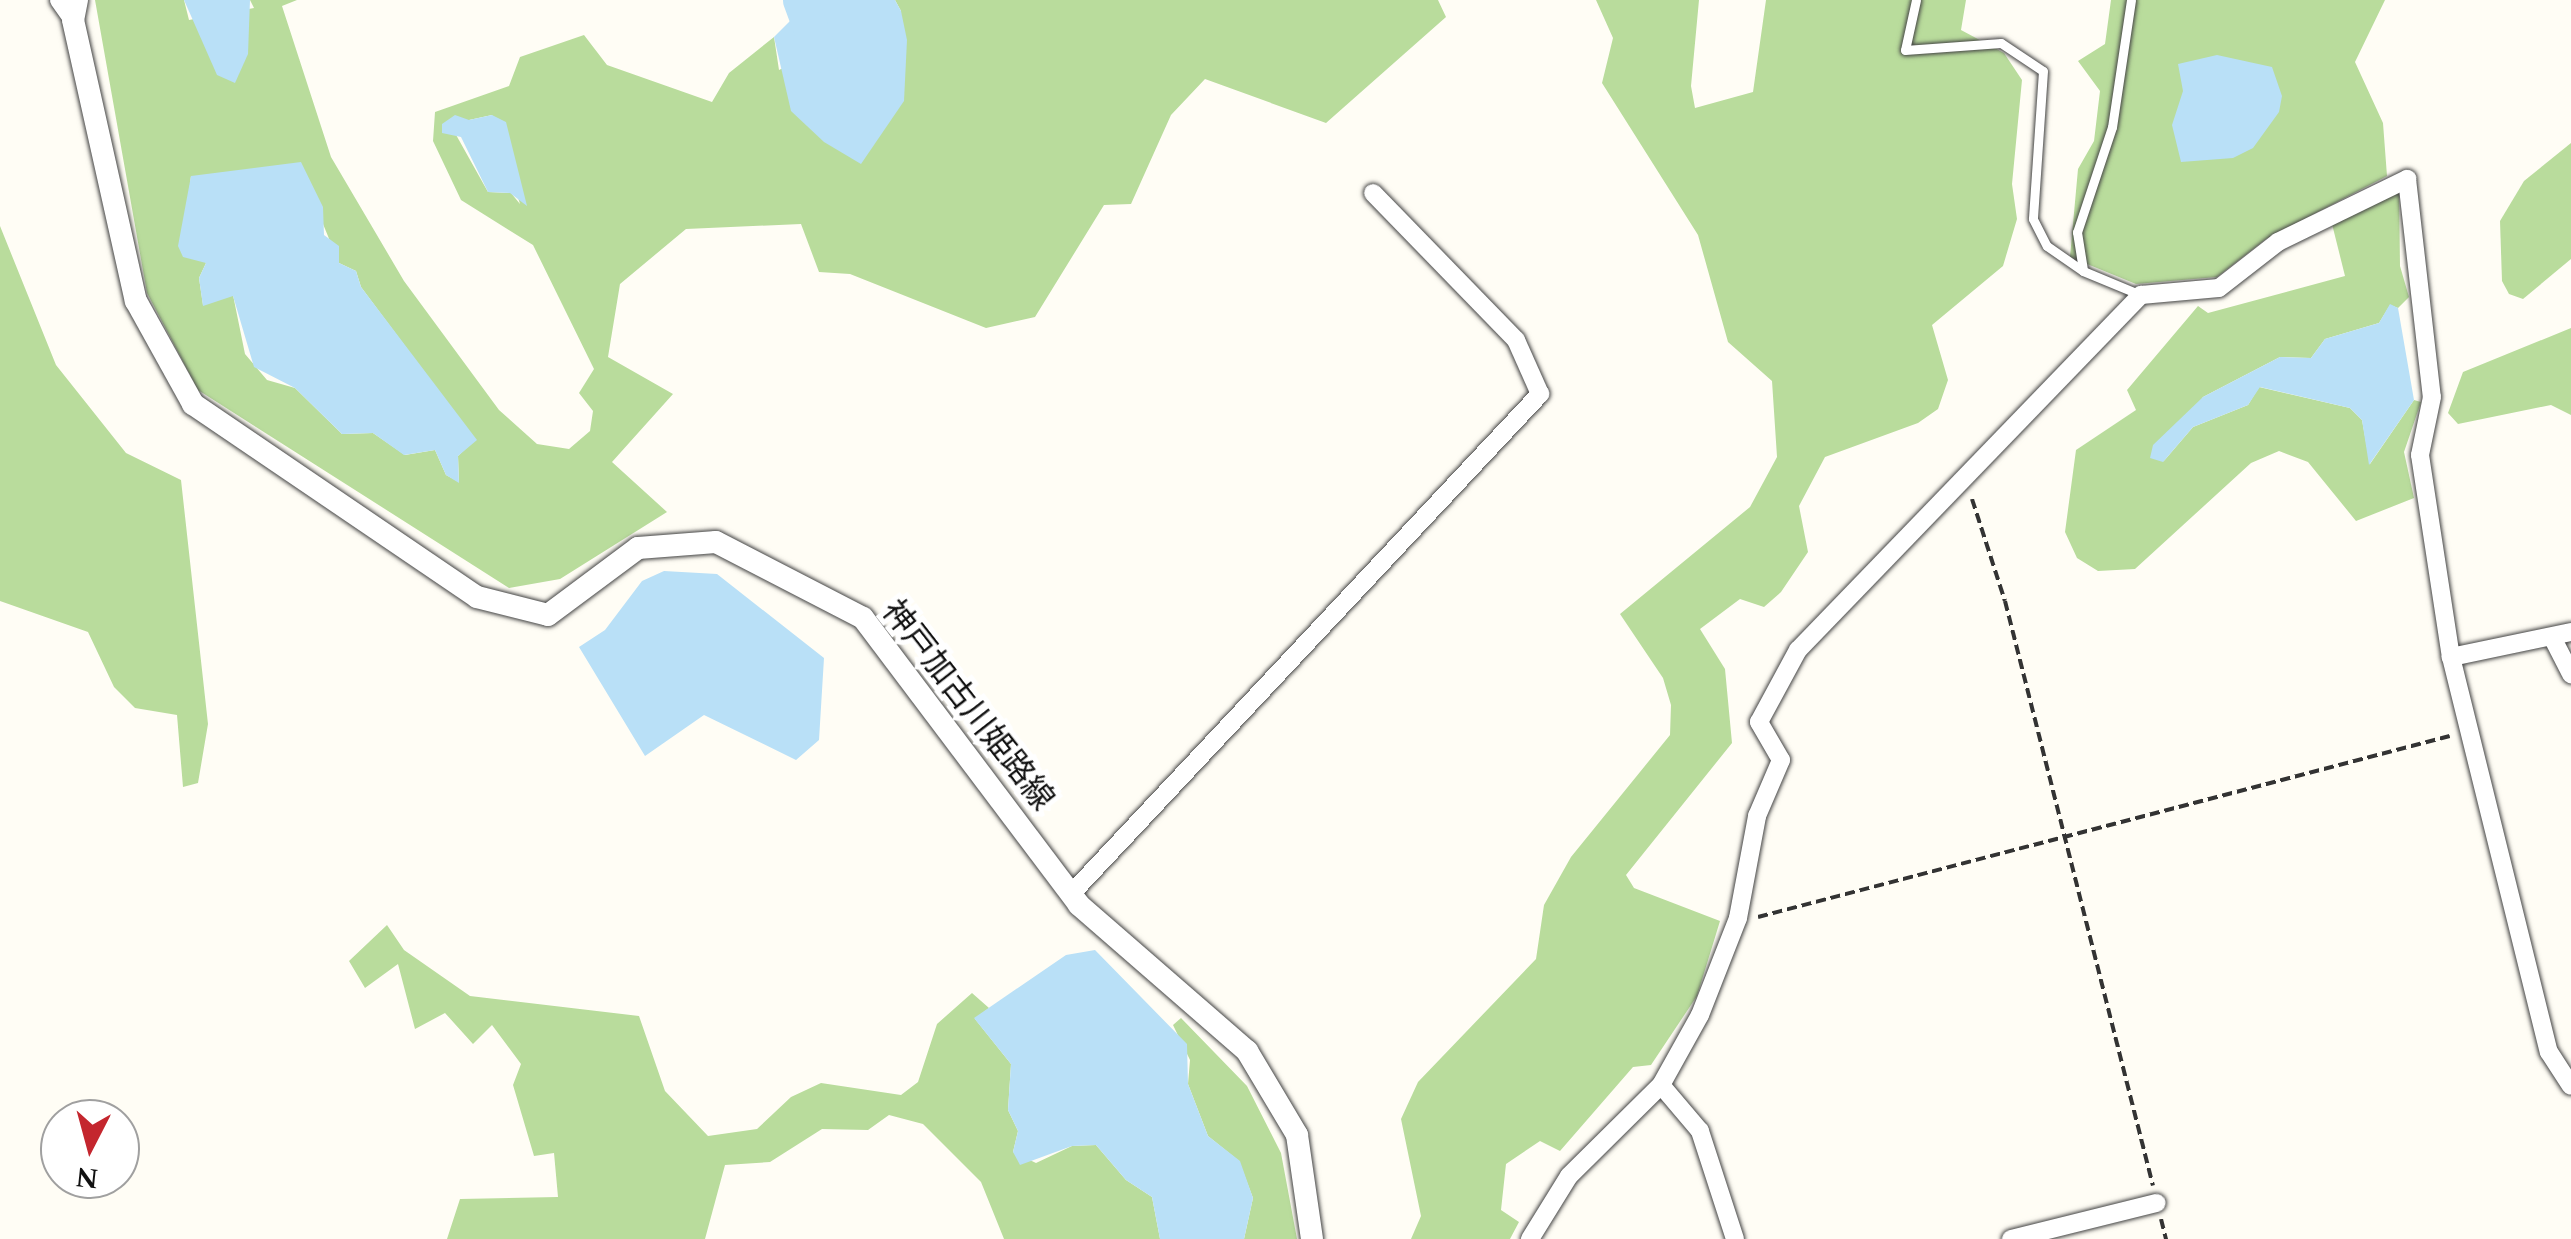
<!DOCTYPE html>
<html>
<head>
<meta charset="utf-8">
<style>
	body { margin:0 }
	#map { position:relative; width:2571px; height:1239px; overflow:hidden; background:#fffdf5; font-family:Spectral,"Noto Sans JP",serif }
	div>[style] { position:absolute }
	.forest>* { inset:0; background:#b9dc9c }
	.water>* { inset:0; background:#b9e0f7 }
	.river>* { height:35px; margin:-17.5px; padding:0 17.5px; transform-origin:17.5px; border-radius:17.5px; background:#b9e0f7 }
	.path>* { height:4px; margin-top:-2px; transform-origin:0; background:repeating-linear-gradient(90deg,#333 0 10px,transparent 0 15px) }
	.roads { filter:drop-shadow(0 0 2px #444) drop-shadow(0 0 2px #444) }
	.service>* { height:9px; margin:-4.5px; padding:0 4.5px; transform-origin:4.5px; border-radius:4.5px; background:#fff }
	.minor>* { height:18px; margin:-9px; padding:0 9px; transform-origin:9px; border-radius:9px; background:#fff }
	.tertiary>* { height:22px; margin:-11px; padding:0 11px; transform-origin:11px; border-radius:11px; background:#fff }
	span { translate:-50% -50%; white-space:nowrap; text-align:center; line-height:1.15; -webkit-text-stroke:10px #fff; paint-order:stroke }
	.street-label { font-size:32px; color:#111 }
	.north { position:absolute; left:40px; top:1099px; width:100px; height:100px; box-sizing:border-box; background:#fff; border:2px solid #a0a0a0; border-radius:50%; rotate:186deg; font-size:28px; font-weight:700; line-height:40px; text-align:center; color:#111 }
	.north::after { content:''; display:block; margin:auto; width:35px; height:45px; background:#c4262e; clip-path:polygon(50% 0,100% 100%,50% 72%,0 100%) }
</style>
</head>
<body>
<div id="map">
	<div class="forest">
		<i style="clip-path:polygon(evenodd,95px 0,184px 0,189px 20px,254px 8px,250px 0,297px 0,282px 6px,331px 157px,404px 281px,499px 410px,537px 444px,569px 449px,590px 431px,593px 411px,579px 393px,594px 369px,533px 245px,461px 200px,433px 141px,435px 112px,509px 86px,520px 57px,584px 35px,607px 65px,712px 102px,729px 73px,774px 37px,779px 70px,901px 11px,895px 0,1438px 0,1446px 17px,1326px 123px,1205px 79px,1171px 115px,1131px 204px,1104px 205px,1035px 317px,986px 328px,850px 274px,819px 272px,801px 224px,686px 229px,620px 284px,608px 357px,673px 394px,612px 462px,667px 512px,560px 579px,509px 588px,198px 390px,147px 293px,95px 0,492px 115px,520px 204px,511px 193px,488px 192px,455px 133px,469px 120px,492px 115px,95px 0,191px 176px,323px 224px,339px 263px,356px 271px,361px 287px,475px 440px,458px 456px,459px 482px,446px 475px,435px 450px,405px 455px,373px 433px,342px 434px,295px 388px,267px 380px,245px 354px,233px 295px,203px 305px,199px 278px,206px 263px,187px 211px,191px 176px)"></i>
		<i style="clip-path:polygon(1596px 0,1699px 0,1691px 86px,1695px 108px,1753px 92px,1766px 0,1966px 0,1961px 30px,2004px 53px,2022px 80px,2012px 184px,2017px 219px,2003px 266px,1932px 325px,1948px 380px,1938px 409px,1918px 423px,1825px 457px,1799px 506px,1808px 552px,1781px 592px,1764px 607px,1740px 599px,1700px 629px,1725px 669px,1732px 743px,1626px 875px,1634px 888px,1720px 921px,1697px 996px,1651px 1065px,1633px 1067px,1560px 1151px,1540px 1141px,1506px 1164px,1501px 1210px,1519px 1222px,1510px 1239px,1411px 1239px,1421px 1216px,1401px 1119px,1418px 1082px,1536px 959px,1544px 905px,1571px 857px,1670px 735px,1671px 705px,1663px 678px,1620px 614px,1750px 507px,1777px 457px,1772px 381px,1728px 342px,1698px 235px,1602px 83px,1613px 38px)"></i>
		<i style="clip-path:polygon(2111px 0,2385px 0,2355px 62px,2383px 123px,2387px 176px,2266px 239px,2217px 277px,2136px 284px,2070px 257px,2078px 169px,2094px 141px,2100px 91px,2078px 61px,2105px 44px)"></i>
		<i style="clip-path:polygon(2571px 143px,2571px 259px,2523px 299px,2509px 294px,2502px 281px,2500px 221px,2524px 181px)"></i>
		<i style="clip-path:polygon(2399px 187px,2400px 266px,2409px 297px,2398px 308px,2390px 305px,2379px 323px,2325px 339px,2311px 358px,2280px 357px,2203px 397px,2163px 462px,2193px 427px,2248px 405px,2259px 387px,2350px 408px,2362px 420px,2370px 464px,2414px 400px,2421px 402px,2404px 452px,2414px 498px,2356px 521px,2308px 462px,2279px 451px,2251px 463px,2135px 569px,2098px 571px,2077px 558px,2065px 532px,2076px 450px,2136px 410px,2127px 390px,2198px 306px,2208px 313px,2345px 276px,2332px 224px)"></i>
		<i style="clip-path:polygon(0 226px,56px 365px,126px 453px,181px 480px,208px 724px,198px 783px,183px 787px,177px 715px,135px 708px,114px 687px,88px 632px,0 601px)"></i>
		<i style="clip-path:polygon(2571px 328px,2571px 415px,2551px 405px,2458px 424px,2448px 413px,2463px 372px)"></i>
		<i style="clip-path:polygon(387px 925px,404px 950px,470px 996px,639px 1016px,665px 1091px,708px 1136px,757px 1129px,791px 1097px,821px 1083px,901px 1095px,918px 1082px,937px 1024px,972px 993px,989px 1008px,975px 1019px,1011px 1064px,1008px 1110px,1018px 1131px,1013px 1152px,1036px 1163px,1072px 1146px,1096px 1145px,1126px 1180px,1152px 1197px,1160px 1239px,1004px 1239px,981px 1182px,923px 1124px,889px 1115px,868px 1130px,822px 1129px,770px 1162px,725px 1165px,705px 1239px,447px 1239px,460px 1199px,558px 1197px,554px 1153px,534px 1156px,513px 1085px,521px 1064px,492px 1025px,473px 1044px,445px 1013px,415px 1029px,398px 964px,365px 988px,349px 961px)"></i>
		<i style="clip-path:polygon(1181px 1018px,1247px 1086px,1281px 1153px,1297px 1239px,1244px 1239px,1253px 1198px,1239px 1161px,1208px 1136px,1188px 1084px,1190px 1060px,1173px 1025px)"></i>
	</div>
	<div class="water">
		<i style="clip-path:polygon(184px 0,250px 0,248px 54px,235px 83px,217px 75px)"></i>
		<i style="clip-path:polygon(811px 0,895px 0,901px 11px,907px 40px,904px 101px,861px 164px,824px 142px,791px 111px,774px 37px)"></i>
		<i style="clip-path:polygon(2217px 55px,2272px 67px,2282px 96px,2279px 112px,2253px 148px,2233px 158px,2181px 162px,2172px 125px,2183px 91px,2178px 64px)"></i>
		<i style="clip-path:polygon(455px 115px,469px 120px,492px 115px,506px 122px,527px 206px,510px 193px,488px 192px,461px 137px,442px 133px,442px 124px)"></i>
		<i style="clip-path:polygon(301px 162px,323px 207px,324px 235px,339px 246px,339px 263px,356px 271px,361px 287px,477px 440px,458px 456px,459px 483px,446px 475px,435px 450px,404px 455px,373px 433px,342px 434px,295px 388px,254px 367px,233px 296px,203px 306px,199px 278px,206px 263px,183px 257px,178px 246px,191px 176px)"></i>
		<i style="clip-path:polygon(2390px 304px,2398px 308px,2414px 400px,2369px 465px,2362px 420px,2350px 408px,2260px 387px,2248px 405px,2193px 427px,2163px 462px,2150px 458px,2153px 445px,2203px 397px,2280px 357px,2311px 358px,2325px 339px,2379px 323px)"></i>
		<i style="clip-path:polygon(664px 571px,717px 574px,824px 658px,819px 740px,796px 760px,704px 715px,645px 756px,579px 647px,605px 630px,642px 581px)"></i>
		<i style="clip-path:polygon(1095px 950px,1187px 1044px,1188px 1084px,1208px 1136px,1240px 1161px,1253px 1198px,1244px 1239px,1160px 1239px,1152px 1197px,1126px 1180px,1096px 1145px,1072px 1146px,1020px 1165px,1013px 1152px,1018px 1131px,1008px 1110px,1011px 1064px,974px 1018px,1066px 955px)"></i>
	</div>
	<div class="river">
		<i style="left:800px;top:0;width:58px;rotate:69.7deg"></i>
	</div>
	<div class="path">
		<i style="left:1972px;top:499px;width:107px;rotate:72.1deg"></i>
		<i style="left:2005px;top:601px;width:603px;rotate:75.8deg"></i>
		<i style="left:1758px;top:917px;width:715px;rotate:-14.66deg"></i>
		<i style="left:2161px;top:1219px;width:21px;rotate:76deg"></i>
	</div>
	<div class="roads">
		<div class="service">
			<i style="left:1916px;top:0;width:51px;rotate:102.4deg"></i>
			<i style="left:1905px;top:50px;width:96px;rotate:-4.2deg"></i>
			<i style="left:2001px;top:43px;width:50px;rotate:33.7deg"></i>
			<i style="left:2043px;top:71px;width:148px;rotate:93.9deg"></i>
			<i style="left:2033px;top:219px;width:30px;rotate:63deg"></i>
			<i style="left:2047px;top:246px;width:44px;rotate:34.8deg"></i>
			<i style="left:2131px;top:0;width:128px;rotate:98.5deg"></i>
			<i style="left:2112px;top:127px;width:111px;rotate:108.4deg"></i>
			<i style="left:2077px;top:232px;width:39px;rotate:81deg"></i>
			<i style="left:2083px;top:271px;width:63px;rotate:22.5deg"></i>
		</div>
		<div class="minor">
			<i style="left:59px;top:0;width:24px;rotate:55deg"></i>
			<i style="left:2571px;top:632px;width:123px;rotate:168.2deg"></i>
			<i style="left:2451px;top:657px;width:407px;rotate:76.1deg"></i>
			<i style="left:2549px;top:1052px;width:40px;rotate:57.1deg"></i>
			<i style="left:2552px;top:637px;width:42px;rotate:62.8deg"></i>
			<i style="left:1071px;top:894px;width:686px;rotate:-46.83deg"></i>
			<i style="left:1540px;top:394px;width:59px;rotate:-114deg"></i>
			<i style="left:1516px;top:340px;width:205px;rotate:-134.2deg"></i>
			<i style="left:1530px;top:1239px;width:74px;rotate:-58.2deg"></i>
			<i style="left:1569px;top:1176px;width:129px;rotate:-44.7deg"></i>
			<i style="left:1735px;top:1239px;width:114px;rotate:-108deg"></i>
			<i style="left:1700px;top:1131px;width:60px;rotate:-130.3deg"></i>
			<i style="left:1661px;top:1085px;width:80px;rotate:-60.9deg"></i>
			<i style="left:1700px;top:1015px;width:104px;rotate:-68.6deg"></i>
			<i style="left:1738px;top:918px;width:104px;rotate:-79.4deg"></i>
			<i style="left:1757px;top:816px;width:61px;rotate:-66.8deg"></i>
			<i style="left:1781px;top:760px;width:44px;rotate:-120.1deg"></i>
			<i style="left:1759px;top:722px;width:82px;rotate:-61.6deg"></i>
			<i style="left:1798px;top:650px;width:494px;rotate:-46deg"></i>
			<i style="left:2141px;top:295px;width:78px;rotate:-5.1deg"></i>
			<i style="left:2219px;top:288px;width:75px;rotate:-37.9deg"></i>
			<i style="left:2278px;top:242px;width:144px;rotate:-26deg"></i>
			<i style="left:2407px;top:179px;width:219px;rotate:83.5deg"></i>
			<i style="left:2432px;top:397px;width:59px;rotate:101.7deg"></i>
			<i style="left:2420px;top:455px;width:204px;rotate:81.3deg"></i>
			<i style="left:2011px;top:1239px;width:150px;rotate:-13.9deg"></i>
		</div>
		<div class="tertiary">
			<i style="left:77px;top:0;width:20px;rotate:101deg"></i>
			<i style="left:73px;top:20px;width:288px;rotate:77.4deg"></i>
			<i style="left:136px;top:301px;width:118px;rotate:61deg"></i>
			<i style="left:193px;top:404px;width:343px;rotate:34.2deg"></i>
			<i style="left:477px;top:597px;width:73px;rotate:14.2deg"></i>
			<i style="left:548px;top:615px;width:112px;rotate:-36.7deg"></i>
			<i style="left:638px;top:548px;width:78px;rotate:-4.4deg"></i>
			<i style="left:716px;top:542px;width:165px;rotate:27.3deg"></i>
			<i style="left:863px;top:618px;width:359px;rotate:53deg"></i>
			<i style="left:1079px;top:905px;width:223px;rotate:41deg"></i>
			<i style="left:1247px;top:1051px;width:98px;rotate:59.2deg"></i>
			<i style="left:1297px;top:1135px;width:105px;rotate:81.8deg"></i>
		</div>
	</div>
	<div class="street-label">
		<span style="left:967px;top:706px;rotate:52deg">神戸加古川姫路線</span>
	</div>
	<div class="north">N</div>
</div>
</body>
</html>
